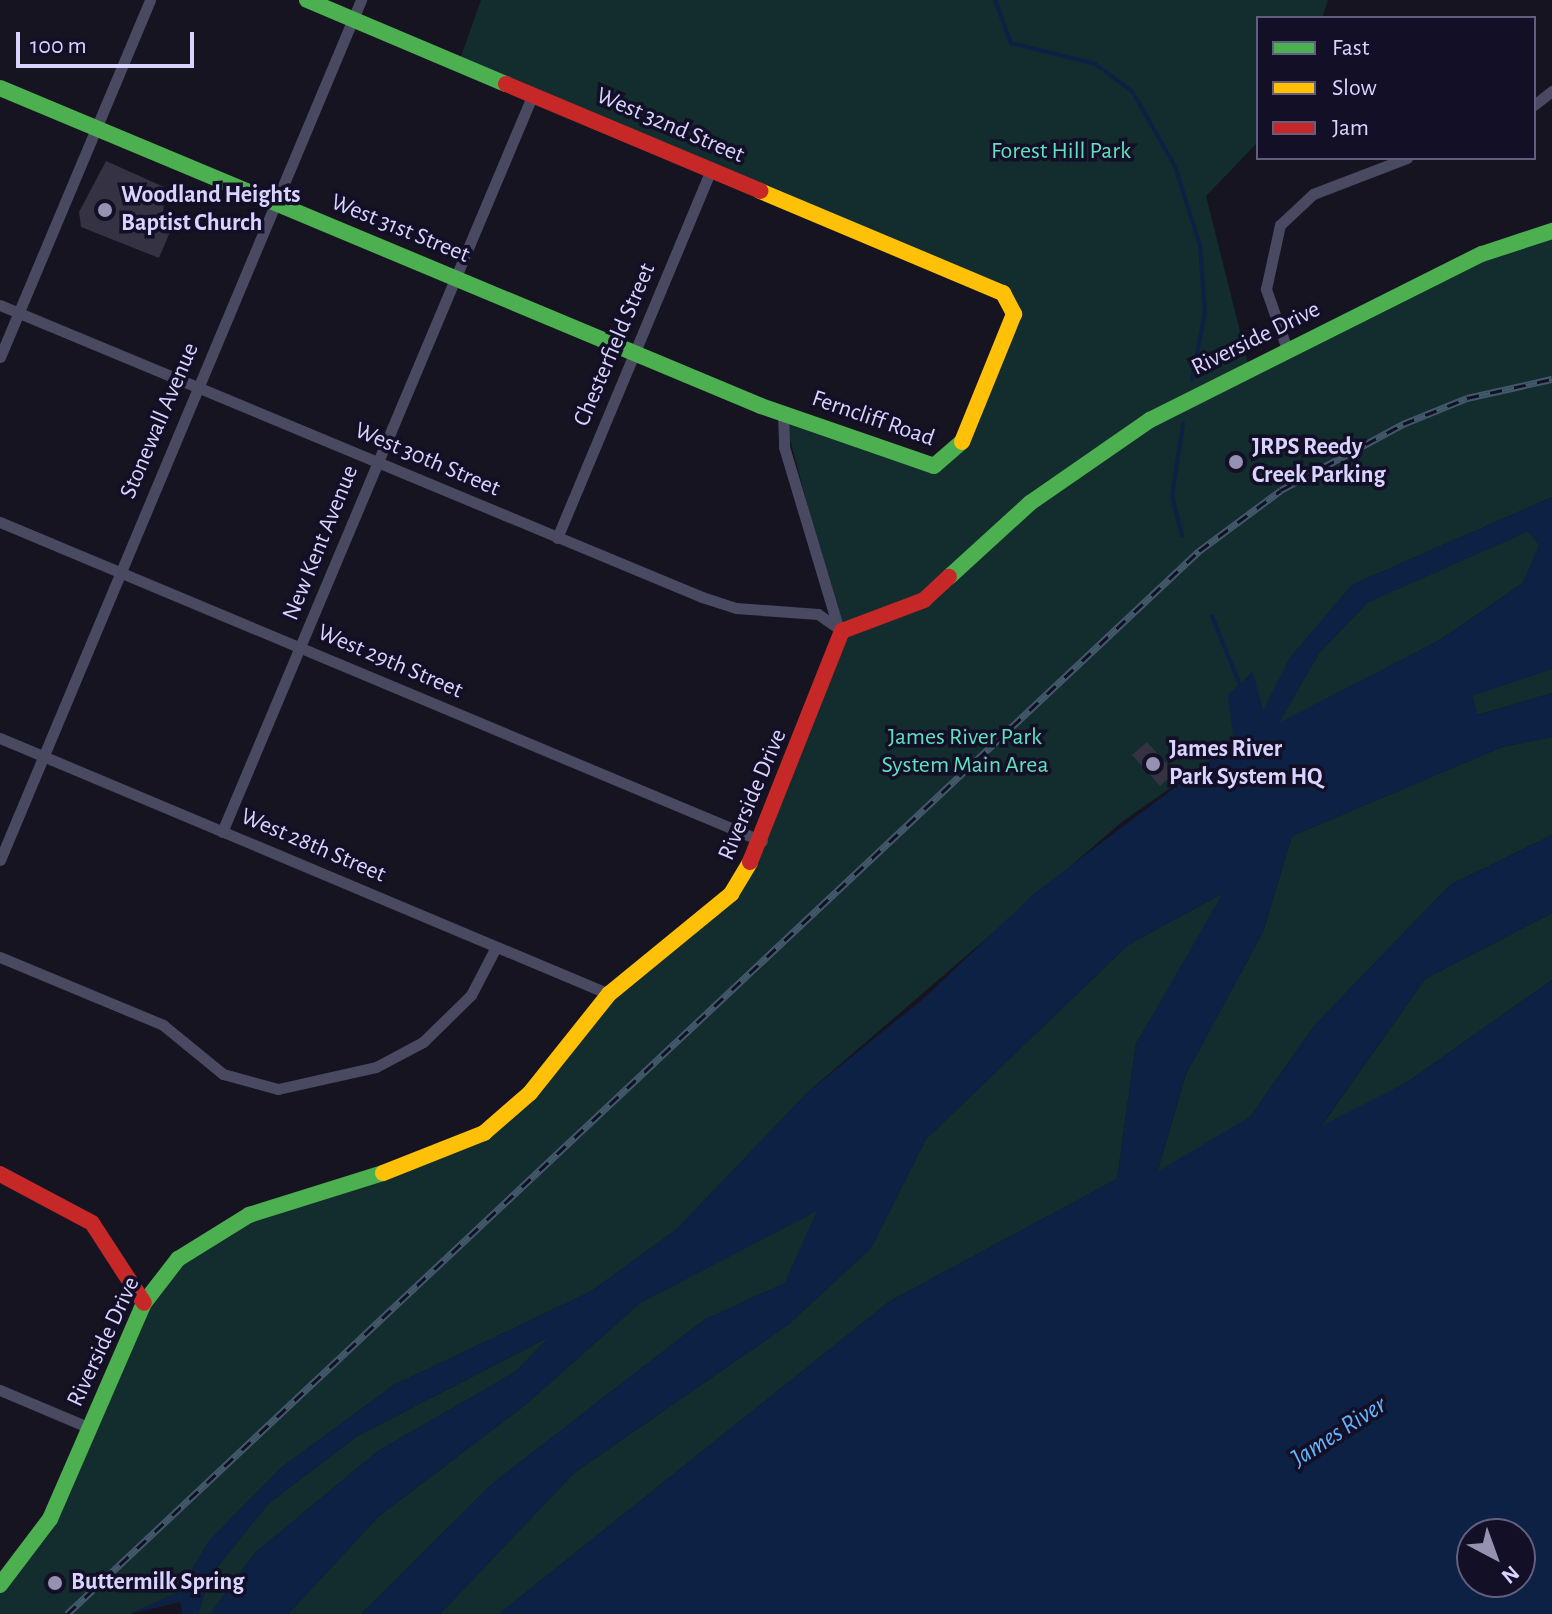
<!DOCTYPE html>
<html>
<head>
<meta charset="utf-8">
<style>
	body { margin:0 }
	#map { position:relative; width:1552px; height:1614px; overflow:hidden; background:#161421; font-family:"Alegreya Sans",sans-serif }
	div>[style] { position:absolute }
	.green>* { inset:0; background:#132c2d }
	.water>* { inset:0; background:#0d2144 }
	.stream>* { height:4px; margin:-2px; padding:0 2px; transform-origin:2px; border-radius:2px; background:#0d2144 }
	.building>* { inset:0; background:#343243 }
	.street>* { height:11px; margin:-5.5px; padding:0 5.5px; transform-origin:5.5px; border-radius:5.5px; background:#4a4962 }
	.fast>* { height:16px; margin:-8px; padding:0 8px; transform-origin:8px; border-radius:8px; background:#4caf50 }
	.slow>* { height:16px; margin:-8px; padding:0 8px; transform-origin:8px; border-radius:8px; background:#ffc107 }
	.jam>* { height:16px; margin:-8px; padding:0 8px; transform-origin:8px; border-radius:8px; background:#c62828 }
	.rail>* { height:7px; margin-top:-3.5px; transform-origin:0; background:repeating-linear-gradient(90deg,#130f26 0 12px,#43596b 0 24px); box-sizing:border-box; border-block:2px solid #43596b }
	.dots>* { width:22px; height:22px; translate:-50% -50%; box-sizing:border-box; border:4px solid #130f26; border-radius:50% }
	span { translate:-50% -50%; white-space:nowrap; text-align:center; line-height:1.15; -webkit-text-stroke:7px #130f26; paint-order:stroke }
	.street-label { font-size:24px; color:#d9d4ff }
	.park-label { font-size:24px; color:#5fe0c0 }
	.poi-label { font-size:24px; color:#d9d4ff; font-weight:700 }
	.left { translate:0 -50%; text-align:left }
	.water-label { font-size:26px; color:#62b6ff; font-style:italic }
	.legend { position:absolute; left:1256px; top:16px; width:280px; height:144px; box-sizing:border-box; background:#130f26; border:2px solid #625e7d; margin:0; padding:10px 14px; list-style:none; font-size:24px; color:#d9d4ff }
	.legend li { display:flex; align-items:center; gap:16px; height:40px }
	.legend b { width:40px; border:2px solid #625e7d }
	.north { position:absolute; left:1456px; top:1518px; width:80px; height:80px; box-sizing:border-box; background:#130f26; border:2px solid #625e7d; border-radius:50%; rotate:139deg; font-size:22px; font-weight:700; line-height:32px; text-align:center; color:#d9d4ff }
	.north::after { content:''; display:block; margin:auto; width:28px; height:36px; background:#9591b1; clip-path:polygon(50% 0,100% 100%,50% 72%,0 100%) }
	.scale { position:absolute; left:16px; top:32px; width:178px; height:36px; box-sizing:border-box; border:4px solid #d9d4ff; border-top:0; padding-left:10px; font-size:24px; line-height:28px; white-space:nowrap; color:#d9d4ff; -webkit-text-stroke:6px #130f26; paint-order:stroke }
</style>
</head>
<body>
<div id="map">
	<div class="green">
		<i style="clip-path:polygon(481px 0,1328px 0,1322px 18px,1258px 18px,1258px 142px,1206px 196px,1249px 367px,1552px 231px,1552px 497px,1352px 585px,1290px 658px,1263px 712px,1252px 672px,1240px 685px,1235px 743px,1123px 821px,808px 1092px,676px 1230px,590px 1292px,394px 1385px,282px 1467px,209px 1541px,179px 1592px,130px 1614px,0 1614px,0 1585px,43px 1529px,138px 1314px,201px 1241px,484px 1133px,588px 1018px,731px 894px,841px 631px,783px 413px,929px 465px,954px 458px,1010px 300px,459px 62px)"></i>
		<i style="clip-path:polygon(1528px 531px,1540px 545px,1523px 583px,1440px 640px,1278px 724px,1319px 653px,1368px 602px)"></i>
		<i style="clip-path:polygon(1552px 669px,1552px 693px,1477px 715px,1472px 695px)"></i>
		<i style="clip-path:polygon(1552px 737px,1552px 835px,1450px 885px,1314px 1026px,1250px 1117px,1157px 1173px,1186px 1074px,1263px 932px,1292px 836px,1502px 747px)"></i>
		<i style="clip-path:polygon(1225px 892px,1136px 1044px,1117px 1179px,890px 1301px,499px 1614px,440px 1614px,574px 1473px,789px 1324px,871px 1248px,926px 1139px,1128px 945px)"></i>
		<i style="clip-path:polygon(1552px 913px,1552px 980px,1406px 1083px,1320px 1128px,1425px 979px)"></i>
		<i style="clip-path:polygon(818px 1210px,785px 1283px,704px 1320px,617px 1387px,492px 1484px,361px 1614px,288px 1614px,379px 1516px,524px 1406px,640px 1303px)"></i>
		<i style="clip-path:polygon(551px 1336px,515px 1372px,378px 1451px,255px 1553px,210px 1614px,198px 1614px,210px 1576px,268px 1504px,357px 1436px)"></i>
	</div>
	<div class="water">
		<i style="clip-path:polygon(evenodd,1552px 497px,1552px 669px,1472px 696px,1478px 715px,1552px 693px,1552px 737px,1502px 747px,1292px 836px,1263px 932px,1186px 1074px,1157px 1172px,1250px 1117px,1314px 1026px,1450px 885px,1552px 835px,1552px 913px,1425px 979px,1321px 1126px,1406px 1083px,1552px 980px,1552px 1614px,499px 1614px,890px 1301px,1117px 1179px,1136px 1044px,1223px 893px,1128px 945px,926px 1139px,871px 1248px,789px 1324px,574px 1473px,440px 1614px,361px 1614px,492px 1484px,617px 1387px,704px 1320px,785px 1283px,817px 1211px,640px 1303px,524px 1406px,379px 1516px,288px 1614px,210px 1614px,255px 1553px,378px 1451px,515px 1372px,549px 1337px,357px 1436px,268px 1504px,210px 1576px,198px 1614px,182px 1614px,180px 1602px,130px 1614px,179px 1592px,209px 1541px,282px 1467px,394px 1385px,590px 1292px,676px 1230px,808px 1092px,922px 1000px,1036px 892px,1234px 743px,1228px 695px,1253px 672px,1263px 711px,1290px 658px,1352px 585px,1552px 497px,1528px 531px,1539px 545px,1523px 583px,1440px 640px,1279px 723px,1319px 653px,1368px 602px,1528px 531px,1552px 497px,1472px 1534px,1520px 1534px,1520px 1582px,1472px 1582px,1472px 1534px)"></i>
	</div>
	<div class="stream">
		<i style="left:995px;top:0;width:46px;rotate:69.6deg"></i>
		<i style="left:1011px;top:43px;width:87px;rotate:14deg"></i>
		<i style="left:1095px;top:64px;width:46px;rotate:36.1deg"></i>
		<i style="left:1132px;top:91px;width:86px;rotate:60.2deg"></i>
		<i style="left:1175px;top:166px;width:84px;rotate:72.6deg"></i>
		<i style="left:1200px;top:246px;width:67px;rotate:85.7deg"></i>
		<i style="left:1205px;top:313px;width:68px;rotate:101deg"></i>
		<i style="left:1182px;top:536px;width:41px;rotate:-104deg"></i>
		<i style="left:1172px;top:496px;width:73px;rotate:-81.3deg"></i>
		<i style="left:1212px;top:616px;width:74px;rotate:67.9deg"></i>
	</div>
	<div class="building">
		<i style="clip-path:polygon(106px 161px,164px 187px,157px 203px,164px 206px,161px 223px,172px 227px,159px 258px,81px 227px,79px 212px)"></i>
		<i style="clip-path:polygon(1147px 742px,1175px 773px,1160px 786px,1132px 755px)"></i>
	</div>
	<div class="street">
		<i style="left:1534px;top:105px;width:23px;rotate:-38deg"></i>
		<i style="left:0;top:305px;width:760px;rotate:22.59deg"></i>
		<i style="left:702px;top:597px;width:36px;rotate:18deg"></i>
		<i style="left:736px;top:608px;width:82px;rotate:4.2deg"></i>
		<i style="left:818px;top:614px;width:29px;rotate:35deg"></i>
		<i style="left:1287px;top:349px;width:64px;rotate:-109.3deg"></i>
		<i style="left:1266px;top:289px;width:66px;rotate:-77.7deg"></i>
		<i style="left:1280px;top:225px;width:45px;rotate:-43.2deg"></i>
		<i style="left:1313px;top:194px;width:101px;rotate:-21deg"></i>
		<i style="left:0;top:357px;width:387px;rotate:-67.2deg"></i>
		<i style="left:783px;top:413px;width:34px;rotate:88deg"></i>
		<i style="left:784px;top:447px;width:185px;rotate:73.3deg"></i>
		<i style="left:0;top:522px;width:826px;rotate:22.72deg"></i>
		<i style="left:557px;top:538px;width:400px;rotate:-67.3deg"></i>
		<i style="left:0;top:738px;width:661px;rotate:22.8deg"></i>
		<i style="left:222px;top:832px;width:801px;rotate:-67.15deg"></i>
		<i style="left:0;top:860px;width:933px;rotate:-67.23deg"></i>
		<i style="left:0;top:957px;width:177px;rotate:22.6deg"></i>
		<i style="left:163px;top:1025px;width:77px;rotate:39.2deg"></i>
		<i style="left:223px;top:1074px;width:57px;rotate:15.3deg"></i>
		<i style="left:278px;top:1089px;width:100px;rotate:-12.7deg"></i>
		<i style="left:376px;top:1067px;width:53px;rotate:-28deg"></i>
		<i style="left:423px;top:1042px;width:67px;rotate:-44.4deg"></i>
		<i style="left:471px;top:995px;width:54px;rotate:-62.5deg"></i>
		<i style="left:0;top:1390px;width:98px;rotate:22.9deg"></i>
	</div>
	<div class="fast">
		<i style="left:307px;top:0;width:216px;rotate:22.9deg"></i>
		<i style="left:0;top:88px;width:825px;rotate:22.68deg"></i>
		<i style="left:761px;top:406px;width:183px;rotate:19.1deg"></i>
		<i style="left:934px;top:466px;width:37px;rotate:-41deg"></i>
		<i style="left:949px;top:577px;width:110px;rotate:-42.4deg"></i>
		<i style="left:1030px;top:503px;width:146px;rotate:-34.7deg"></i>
		<i style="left:1150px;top:420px;width:371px;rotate:-26.6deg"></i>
		<i style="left:1482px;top:254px;width:74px;rotate:-18.2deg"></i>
		<i style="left:0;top:1585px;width:83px;rotate:-52.9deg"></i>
		<i style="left:50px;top:1519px;width:236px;rotate:-66.5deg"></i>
		<i style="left:144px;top:1303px;width:56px;rotate:-52.3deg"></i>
		<i style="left:178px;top:1259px;width:84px;rotate:-31.8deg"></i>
		<i style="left:249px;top:1215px;width:140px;rotate:-17.4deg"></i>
	</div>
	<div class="slow">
		<i style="left:760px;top:191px;width:264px;rotate:22.8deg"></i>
		<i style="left:1003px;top:293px;width:24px;rotate:62deg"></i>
		<i style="left:1014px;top:314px;width:138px;rotate:112.1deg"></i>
		<i style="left:383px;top:1173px;width:109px;rotate:-21.6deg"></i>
		<i style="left:484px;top:1133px;width:61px;rotate:-41deg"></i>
		<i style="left:530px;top:1093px;width:127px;rotate:-51.4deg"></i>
		<i style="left:609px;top:994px;width:158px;rotate:-39.3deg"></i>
		<i style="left:731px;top:894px;width:37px;rotate:-59deg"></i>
	</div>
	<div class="jam">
		<i style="left:506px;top:84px;width:276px;rotate:22.8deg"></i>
		<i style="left:750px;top:862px;width:249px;rotate:-68.3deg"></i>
		<i style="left:842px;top:631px;width:88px;rotate:-20.7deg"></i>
		<i style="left:924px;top:600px;width:34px;rotate:-43deg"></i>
		<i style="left:0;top:1174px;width:104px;rotate:28deg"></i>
		<i style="left:92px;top:1223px;width:95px;rotate:57deg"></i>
	</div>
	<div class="rail">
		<i style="left:67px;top:1614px;width:1553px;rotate:-43.2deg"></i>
		<i style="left:1199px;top:551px;width:102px;rotate:-36.6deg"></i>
		<i style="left:1281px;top:490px;width:139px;rotate:-28.4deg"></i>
		<i style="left:1403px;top:424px;width:69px;rotate:-22.1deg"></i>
		<i style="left:1467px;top:398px;width:87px;rotate:-12.6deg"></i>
	</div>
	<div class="dots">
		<i style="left:105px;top:210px;background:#9591b1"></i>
		<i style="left:1236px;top:462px;background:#9591b1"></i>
		<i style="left:1153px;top:764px;background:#9591b1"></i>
		<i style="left:55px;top:1583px;background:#9591b1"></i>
	</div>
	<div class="street-label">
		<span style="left:670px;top:126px;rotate:23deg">West 32nd Street</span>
		<span style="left:400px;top:229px;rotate:22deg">West 31st Street</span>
		<span style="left:1256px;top:339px;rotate:-26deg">Riverside Drive</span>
		<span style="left:615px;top:345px;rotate:-67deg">Chesterfield Street</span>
		<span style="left:873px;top:419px;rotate:19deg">Ferncliff Road</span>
		<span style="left:160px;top:421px;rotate:-67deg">Stonewall Avenue</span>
		<span style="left:427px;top:460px;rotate:23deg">West 30th Street</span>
		<span style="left:321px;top:543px;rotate:-68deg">New Kent Avenue</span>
		<span style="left:390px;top:662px;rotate:23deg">West 29th Street</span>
		<span style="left:753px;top:795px;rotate:-67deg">Riverside Drive</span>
		<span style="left:313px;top:846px;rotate:23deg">West 28th Street</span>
		<span style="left:104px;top:1342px;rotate:-65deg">Riverside Drive</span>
	</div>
	<div class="park-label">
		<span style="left:1061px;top:152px">Forest Hill Park</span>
		<span style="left:965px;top:752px">James River Park<br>System Main Area</span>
	</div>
	<div class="poi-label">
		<span class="left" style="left:121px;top:210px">Woodland Heights<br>Baptist Church</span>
		<span class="left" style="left:1252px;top:462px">JRPS Reedy<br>Creek Parking</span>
		<span class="left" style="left:1169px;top:764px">James River<br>Park System HQ</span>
		<span class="left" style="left:71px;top:1583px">Buttermilk Spring</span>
	</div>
	<div class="water-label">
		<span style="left:1339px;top:1432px;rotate:-33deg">James River</span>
	</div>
	<ul class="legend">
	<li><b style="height:10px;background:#4caf50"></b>Fast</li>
	<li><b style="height:10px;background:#ffc107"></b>Slow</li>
	<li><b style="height:10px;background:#c62828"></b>Jam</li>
	</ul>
	<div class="north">N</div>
	<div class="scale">100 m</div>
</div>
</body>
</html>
